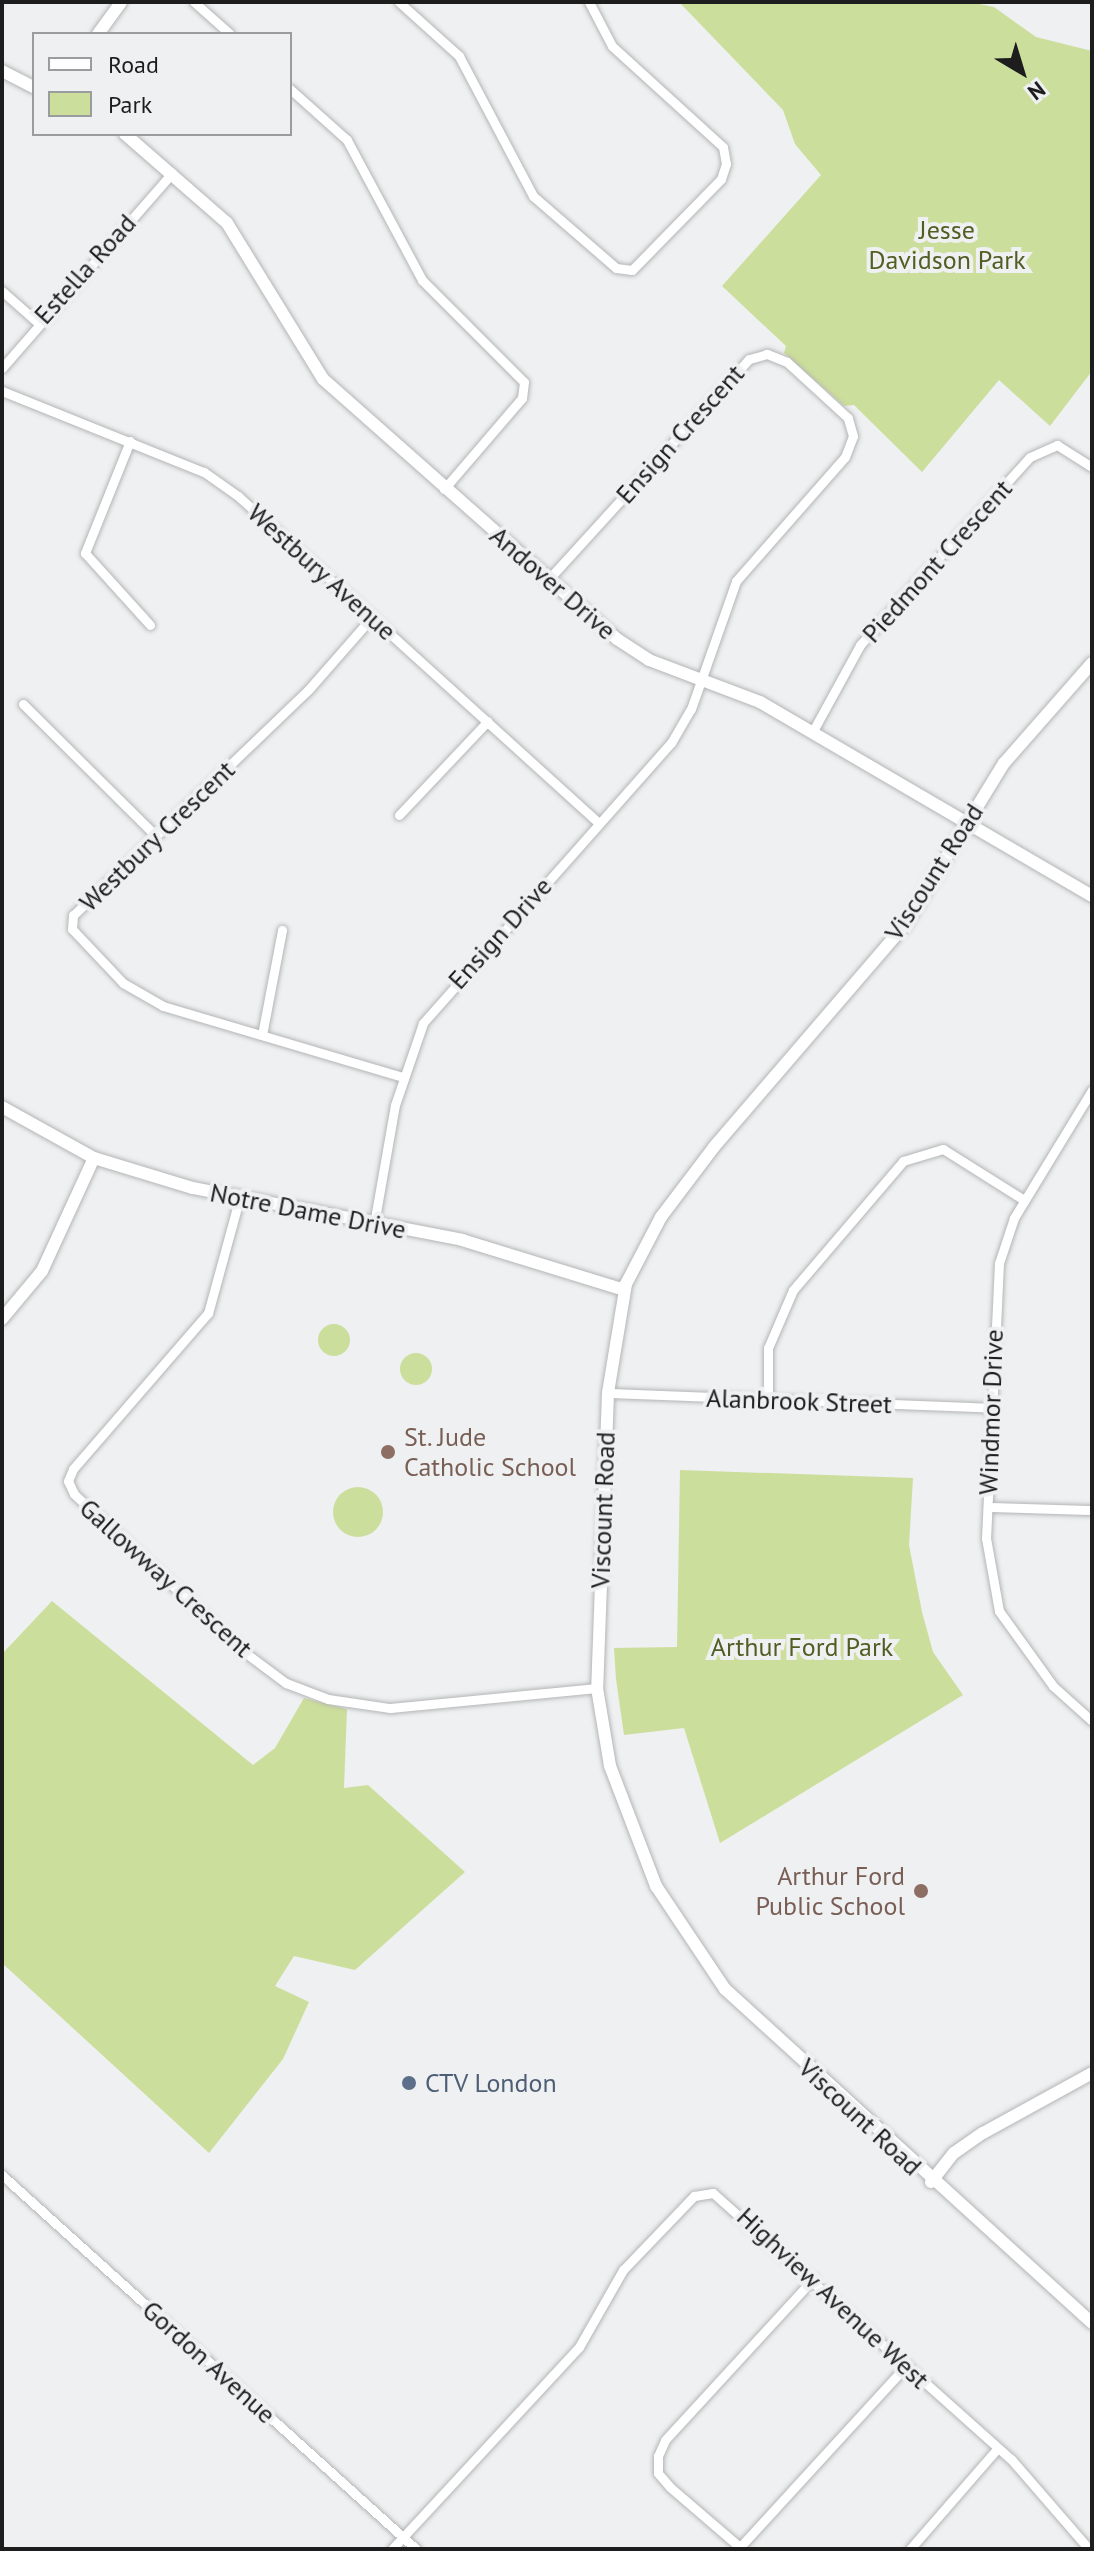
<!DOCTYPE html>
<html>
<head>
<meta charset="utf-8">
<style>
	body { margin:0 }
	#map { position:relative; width:1094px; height:2551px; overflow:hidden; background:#eef0f1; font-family:"PT Sans",sans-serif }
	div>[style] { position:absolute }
	.green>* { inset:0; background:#ccde9b }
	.round { border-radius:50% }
	.roads { filter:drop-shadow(0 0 2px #b4b5b6) drop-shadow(0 0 2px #b4b5b6) }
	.street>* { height:9px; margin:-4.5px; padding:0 4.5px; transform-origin:4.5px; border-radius:4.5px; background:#fff }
	.secondary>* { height:12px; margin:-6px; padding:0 6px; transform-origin:6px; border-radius:6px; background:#fff }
	.dots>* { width:22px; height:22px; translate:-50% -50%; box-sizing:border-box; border:4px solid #eef0f1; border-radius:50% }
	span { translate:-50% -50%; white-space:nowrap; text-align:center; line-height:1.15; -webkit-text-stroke:8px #eef0f1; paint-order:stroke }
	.park-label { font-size:26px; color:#505e23 }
	.street-label { font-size:26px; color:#1d1d1e }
	.education-label { font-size:26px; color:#785e54 }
	.left { translate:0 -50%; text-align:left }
	.right { translate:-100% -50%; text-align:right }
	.service-label { font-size:26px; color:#4e5e75 }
	.frame { position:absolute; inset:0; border:4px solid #1d1d1e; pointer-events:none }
	.legend { position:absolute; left:32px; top:32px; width:260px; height:104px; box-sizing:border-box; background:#eef0f1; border:2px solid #9a9c9d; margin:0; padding:10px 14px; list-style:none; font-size:24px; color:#1d1d1e }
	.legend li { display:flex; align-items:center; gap:16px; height:40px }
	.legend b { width:40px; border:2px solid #9a9c9d }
	.north { position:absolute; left:982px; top:32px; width:80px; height:80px; -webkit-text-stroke:6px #eef0f1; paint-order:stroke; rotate:142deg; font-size:22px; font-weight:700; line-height:32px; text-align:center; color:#1d1d1e }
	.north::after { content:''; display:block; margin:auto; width:28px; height:36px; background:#1d1d1e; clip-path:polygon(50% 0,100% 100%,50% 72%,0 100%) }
</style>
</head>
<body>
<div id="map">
	<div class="green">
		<i style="clip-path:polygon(679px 2px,969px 2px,994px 7px,1036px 37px,1092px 51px,1092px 371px,1050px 426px,999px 380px,922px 472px,854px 405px,844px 406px,784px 353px,786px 346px,722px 286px,821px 175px,795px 144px,783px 110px)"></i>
		<i class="round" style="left:318px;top:1324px;width:32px;height:32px"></i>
		<i class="round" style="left:400px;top:1353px;width:32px;height:32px"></i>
		<i style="clip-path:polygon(680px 1470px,913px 1478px,909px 1545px,922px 1612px,933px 1652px,963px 1695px,720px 1843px,684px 1728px,624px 1735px,616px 1679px,614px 1648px,677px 1647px)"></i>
		<i class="round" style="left:333px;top:1487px;width:50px;height:50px"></i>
		<i style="clip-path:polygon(52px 1601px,253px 1765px,275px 1748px,304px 1698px,347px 1709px,344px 1788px,368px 1785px,465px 1872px,355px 1970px,294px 1956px,275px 1986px,309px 2002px,283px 2059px,209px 2153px,2px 1963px,2px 1654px)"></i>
	</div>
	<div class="roads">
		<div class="street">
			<i style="left:194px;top:2px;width:48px;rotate:41.6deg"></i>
			<i style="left:399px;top:2px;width:81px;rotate:42deg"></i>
			<i style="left:459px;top:56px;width:158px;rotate:62.1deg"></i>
			<i style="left:533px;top:196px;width:110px;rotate:40.9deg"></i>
			<i style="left:616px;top:268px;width:16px;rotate:7deg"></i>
			<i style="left:632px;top:270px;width:127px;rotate:-45.6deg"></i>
			<i style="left:721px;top:179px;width:16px;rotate:-72deg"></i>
			<i style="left:726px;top:164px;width:17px;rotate:-100deg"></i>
			<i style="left:723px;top:147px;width:150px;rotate:-137.7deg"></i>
			<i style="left:612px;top:46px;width:50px;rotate:-117.6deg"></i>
			<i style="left:290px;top:89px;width:76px;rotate:41.8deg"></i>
			<i style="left:347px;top:140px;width:159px;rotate:61.8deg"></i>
			<i style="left:422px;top:280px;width:144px;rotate:45deg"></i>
			<i style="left:524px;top:382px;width:16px;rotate:97deg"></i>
			<i style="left:522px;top:398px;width:120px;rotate:130.6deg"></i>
			<i style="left:2px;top:291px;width:47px;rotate:41.5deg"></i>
			<i style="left:2px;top:368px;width:259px;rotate:-48.9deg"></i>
			<i style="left:2px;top:391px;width:218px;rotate:21.9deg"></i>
			<i style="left:204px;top:472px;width:42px;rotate:35.2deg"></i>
			<i style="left:238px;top:496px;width:486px;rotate:42.2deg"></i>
			<i style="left:130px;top:441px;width:121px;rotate:111.9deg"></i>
			<i style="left:85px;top:553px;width:97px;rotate:47.9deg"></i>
			<i style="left:372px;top:617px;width:97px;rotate:131.2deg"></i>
			<i style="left:308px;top:690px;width:325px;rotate:136.2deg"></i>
			<i style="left:73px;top:915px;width:14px;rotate:94deg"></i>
			<i style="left:72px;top:929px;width:74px;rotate:46.6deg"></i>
			<i style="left:123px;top:983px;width:46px;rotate:29.9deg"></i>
			<i style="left:163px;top:1006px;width:249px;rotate:16.5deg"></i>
			<i style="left:23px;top:704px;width:187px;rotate:44.8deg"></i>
			<i style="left:813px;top:731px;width:98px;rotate:-61.3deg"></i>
			<i style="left:860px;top:645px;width:253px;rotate:-47.9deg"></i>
			<i style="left:1030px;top:457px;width:30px;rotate:-24deg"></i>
			<i style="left:1057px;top:445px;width:41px;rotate:32.2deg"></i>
			<i style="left:399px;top:815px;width:129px;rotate:-46.6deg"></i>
			<i style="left:262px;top:1035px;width:107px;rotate:-79.2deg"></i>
			<i style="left:1092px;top:1090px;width:150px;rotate:121.4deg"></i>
			<i style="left:1014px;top:1218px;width:47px;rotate:108.4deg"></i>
			<i style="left:999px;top:1263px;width:275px;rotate:92.7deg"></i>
			<i style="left:986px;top:1538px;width:74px;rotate:79.9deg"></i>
			<i style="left:999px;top:1611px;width:92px;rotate:54.2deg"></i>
			<i style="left:1053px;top:1686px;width:52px;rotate:41.9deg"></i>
			<i style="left:239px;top:1200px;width:117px;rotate:105.3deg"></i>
			<i style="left:208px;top:1313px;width:206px;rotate:130.9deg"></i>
			<i style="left:73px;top:1469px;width:13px;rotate:113deg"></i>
			<i style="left:68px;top:1481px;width:14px;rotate:65deg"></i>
			<i style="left:74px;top:1494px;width:231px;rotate:42.9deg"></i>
			<i style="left:243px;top:1651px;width:54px;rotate:36.7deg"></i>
			<i style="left:286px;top:1683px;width:45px;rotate:20.9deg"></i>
			<i style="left:328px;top:1699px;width:63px;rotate:8.3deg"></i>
			<i style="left:390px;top:1708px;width:208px;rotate:-5.5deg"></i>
			<i style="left:374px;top:1224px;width:121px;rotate:-80deg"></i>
			<i style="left:395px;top:1105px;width:87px;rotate:-71.1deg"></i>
			<i style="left:423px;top:1023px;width:374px;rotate:-48.5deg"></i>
			<i style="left:671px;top:743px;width:39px;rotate:-60deg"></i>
			<i style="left:691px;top:709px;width:136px;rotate:-70.6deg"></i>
			<i style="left:736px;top:581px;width:165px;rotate:-48.7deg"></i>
			<i style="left:845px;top:457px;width:22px;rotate:-69deg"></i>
			<i style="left:853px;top:436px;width:19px;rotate:-106deg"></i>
			<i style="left:848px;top:418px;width:83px;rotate:-137.4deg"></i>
			<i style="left:787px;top:362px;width:22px;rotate:-158deg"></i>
			<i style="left:767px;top:354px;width:19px;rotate:164deg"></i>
			<i style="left:749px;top:359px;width:300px;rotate:132.3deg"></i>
			<i style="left:608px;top:1393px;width:383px;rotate:2.2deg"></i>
			<i style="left:768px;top:1399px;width:51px;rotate:-90deg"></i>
			<i style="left:768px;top:1348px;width:63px;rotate:-66.7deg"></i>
			<i style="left:793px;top:1290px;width:170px;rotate:-49.5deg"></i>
			<i style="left:903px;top:1161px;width:42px;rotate:-16.7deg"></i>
			<i style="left:943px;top:1149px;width:96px;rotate:32.2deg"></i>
			<i style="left:988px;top:1507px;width:104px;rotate:1.7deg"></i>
			<i style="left:2px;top:2175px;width:558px;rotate:42.09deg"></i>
			<i style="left:740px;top:2547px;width:247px;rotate:-47.5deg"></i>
			<i style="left:392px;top:2549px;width:275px;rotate:-47.2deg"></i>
			<i style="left:579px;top:2347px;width:89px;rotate:-60.3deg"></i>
			<i style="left:623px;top:2270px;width:103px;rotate:-46.2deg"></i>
			<i style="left:694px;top:2196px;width:19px;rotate:-9deg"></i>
			<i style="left:713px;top:2193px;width:399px;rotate:41.8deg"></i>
			<i style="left:1011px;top:2459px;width:119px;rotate:49.1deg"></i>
			<i style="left:742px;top:2549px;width:95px;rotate:-139.3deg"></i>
			<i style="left:670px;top:2487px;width:18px;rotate:-131deg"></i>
			<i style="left:658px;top:2473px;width:17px;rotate:-90deg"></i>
			<i style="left:658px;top:2456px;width:17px;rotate:-66deg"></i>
			<i style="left:665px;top:2440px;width:219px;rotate:-47.4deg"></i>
			<i style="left:910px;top:2549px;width:133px;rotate:-49deg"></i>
		</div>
		<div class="secondary">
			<i style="left:98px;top:34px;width:39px;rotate:-54deg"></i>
			<i style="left:2px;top:71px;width:36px;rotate:27deg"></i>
			<i style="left:125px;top:134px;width:135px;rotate:41.1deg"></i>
			<i style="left:227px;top:223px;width:183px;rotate:58.4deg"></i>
			<i style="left:323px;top:379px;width:392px;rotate:41.5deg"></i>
			<i style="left:617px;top:639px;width:38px;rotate:33deg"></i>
			<i style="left:649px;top:660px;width:119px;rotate:20.7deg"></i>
			<i style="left:760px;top:702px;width:385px;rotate:30.3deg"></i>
			<i style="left:1092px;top:663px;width:133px;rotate:131.3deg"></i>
			<i style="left:1004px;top:763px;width:191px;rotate:121.5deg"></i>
			<i style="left:904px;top:926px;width:291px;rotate:130.7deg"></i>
			<i style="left:714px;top:1147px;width:88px;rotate:127.1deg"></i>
			<i style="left:661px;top:1217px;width:76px;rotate:117.6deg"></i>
			<i style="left:626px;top:1284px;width:110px;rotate:99.4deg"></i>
			<i style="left:608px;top:1393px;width:295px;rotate:92.1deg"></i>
			<i style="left:597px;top:1688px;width:79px;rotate:80.5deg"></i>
			<i style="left:610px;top:1766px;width:129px;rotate:69deg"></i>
			<i style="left:656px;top:1886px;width:124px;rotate:56.2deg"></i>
			<i style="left:725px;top:1989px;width:496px;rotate:42.3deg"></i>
			<i style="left:2px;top:1107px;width:105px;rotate:29deg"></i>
			<i style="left:94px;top:1158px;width:103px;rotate:16.9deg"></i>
			<i style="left:193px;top:1188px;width:274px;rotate:10.9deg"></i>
			<i style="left:462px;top:1240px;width:170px;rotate:17.1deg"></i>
			<i style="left:2px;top:1319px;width:62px;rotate:-50.2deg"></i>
			<i style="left:42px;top:1271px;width:124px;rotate:-65.3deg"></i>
			<i style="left:931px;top:2182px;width:37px;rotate:-52deg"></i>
			<i style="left:954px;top:2153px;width:35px;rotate:-35deg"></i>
			<i style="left:983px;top:2133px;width:124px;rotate:-28.8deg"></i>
		</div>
	</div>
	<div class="dots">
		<i style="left:388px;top:1452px;background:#8d6e63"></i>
		<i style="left:921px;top:1891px;background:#8d6e63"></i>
		<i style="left:409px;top:2083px;background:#5c6f8a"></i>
	</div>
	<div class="park-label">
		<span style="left:947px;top:245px">Jesse<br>Davidson Park</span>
		<span style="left:802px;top:1647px">Arthur Ford Park</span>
	</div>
	<div class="street-label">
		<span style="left:85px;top:269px;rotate:-48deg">Estella Road</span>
		<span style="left:680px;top:434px;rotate:-48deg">Ensign Crescent</span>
		<span style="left:937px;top:561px;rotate:-48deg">Piedmont Crescent</span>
		<span style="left:322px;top:572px;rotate:42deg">Westbury Avenue</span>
		<span style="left:553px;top:583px;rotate:41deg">Andover Drive</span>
		<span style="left:157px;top:836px;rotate:-44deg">Westbury Crescent</span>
		<span style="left:934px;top:872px;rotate:-57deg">Viscount Road</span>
		<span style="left:500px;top:933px;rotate:-48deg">Ensign Drive</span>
		<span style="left:308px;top:1211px;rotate:11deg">Notre Dame Drive</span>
		<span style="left:799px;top:1401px;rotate:2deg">Alanbrook Street</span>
		<span style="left:991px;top:1412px;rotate:-88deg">Windmor Drive</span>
		<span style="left:603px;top:1510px;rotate:-88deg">Viscount Road</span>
		<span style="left:166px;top:1578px;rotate:42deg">Gallowway Crescent</span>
		<span style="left:860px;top:2117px;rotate:43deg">Viscount Road</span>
		<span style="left:833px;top:2298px;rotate:43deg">Highview Avenue West</span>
		<span style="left:209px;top:2362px;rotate:42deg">Gordon Avenue</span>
	</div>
	<div class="education-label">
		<span class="left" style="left:404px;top:1452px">St. Jude<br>Catholic School</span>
		<span class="right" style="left:905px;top:1891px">Arthur Ford<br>Public School</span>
	</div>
	<div class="service-label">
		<span class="left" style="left:425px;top:2083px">CTV London</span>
	</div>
	<div class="frame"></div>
	<ul class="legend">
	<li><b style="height:10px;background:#fff"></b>Road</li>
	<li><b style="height:22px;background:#ccde9b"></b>Park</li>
	</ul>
	<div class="north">N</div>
</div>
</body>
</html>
